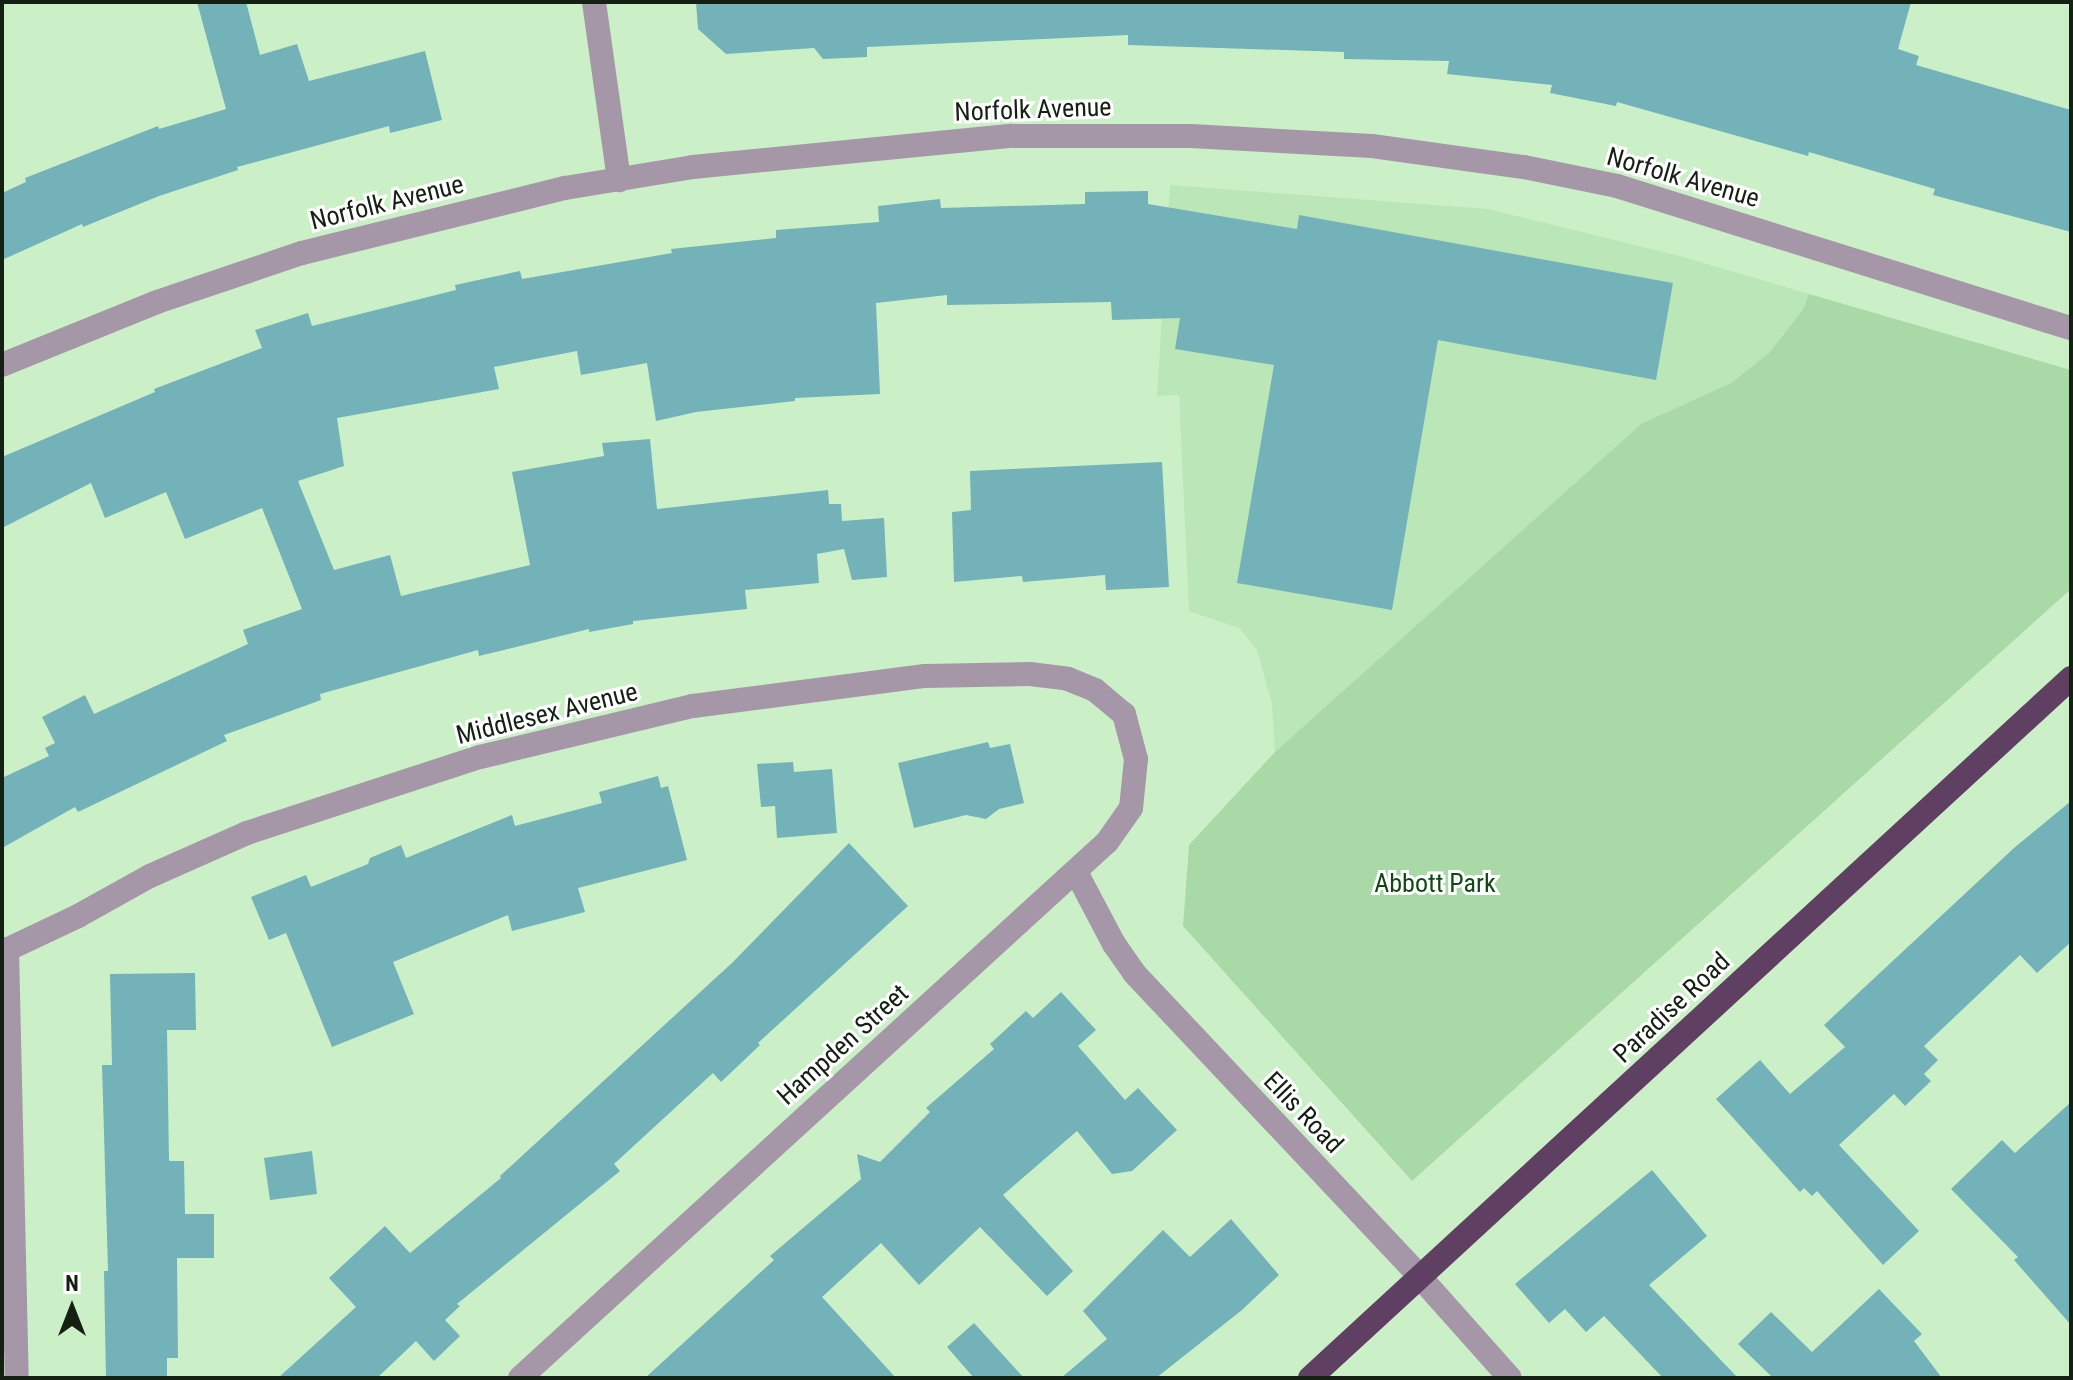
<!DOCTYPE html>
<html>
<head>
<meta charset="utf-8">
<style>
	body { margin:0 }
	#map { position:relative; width:2073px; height:1380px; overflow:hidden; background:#cbf0c8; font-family:"Roboto Condensed",sans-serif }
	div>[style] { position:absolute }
	.built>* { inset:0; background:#bbe6b8 }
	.green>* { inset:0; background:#a8d9a6 }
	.building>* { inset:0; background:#72b2b8 }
	.street>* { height:24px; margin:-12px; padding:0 12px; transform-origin:12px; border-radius:12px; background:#a697a8 }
	.highway>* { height:24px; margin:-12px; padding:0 12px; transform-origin:12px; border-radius:12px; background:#5f4062 }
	span { translate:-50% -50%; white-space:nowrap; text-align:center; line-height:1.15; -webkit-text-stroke:6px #fff; paint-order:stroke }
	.street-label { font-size:26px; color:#132012 }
	.park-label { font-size:26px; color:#134814 }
	.frame { position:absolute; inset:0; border:4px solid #132012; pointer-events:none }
	.north { position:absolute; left:32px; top:1268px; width:80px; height:80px; -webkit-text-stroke:6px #fff; paint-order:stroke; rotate:0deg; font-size:22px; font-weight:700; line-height:32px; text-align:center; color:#132012 }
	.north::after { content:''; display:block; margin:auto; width:28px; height:36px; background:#132012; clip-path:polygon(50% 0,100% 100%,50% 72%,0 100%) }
</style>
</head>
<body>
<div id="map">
	<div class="built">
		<i style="clip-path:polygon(1170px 185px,1488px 209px,1680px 256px,1809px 294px,1802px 311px,1769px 353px,1731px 383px,1641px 424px,1275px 752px,1272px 704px,1257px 650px,1239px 628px,1189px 611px,1179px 395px,1157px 396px)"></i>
	</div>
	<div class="green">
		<i style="clip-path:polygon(1809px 294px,2071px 370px,2071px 589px,1412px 1181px,1183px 926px,1189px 845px,1275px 752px,1641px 424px,1731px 383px,1769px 353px,1802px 311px)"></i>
	</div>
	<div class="building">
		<i style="clip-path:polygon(197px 2px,246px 2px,260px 55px,297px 44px,309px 81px,425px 51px,442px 120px,390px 133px,389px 126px,237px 167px,238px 170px,159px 196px,83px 227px,82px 224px,2px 260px,2px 193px,26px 182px,25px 178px,158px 126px,159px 129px,226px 109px)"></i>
		<i style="clip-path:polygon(696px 2px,1911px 2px,1898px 49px,1919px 56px,1916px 65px,2071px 110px,2071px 232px,1933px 195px,1935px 189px,1809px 152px,1808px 156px,1617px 102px,1616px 106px,1550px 93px,1552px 85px,1447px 74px,1449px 61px,1344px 59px,1344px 52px,1128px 45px,1128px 35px,867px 47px,867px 57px,823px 59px,814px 48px,726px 54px,698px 29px)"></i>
		<i style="clip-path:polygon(1148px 191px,1148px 204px,1297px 229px,1299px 215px,1673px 283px,1656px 380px,1438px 340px,1392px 610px,1237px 583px,1274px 365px,1175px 349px,1180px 318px,1112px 320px,1111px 302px,947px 305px,947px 295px,876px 303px,880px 394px,795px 398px,795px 401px,696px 412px,656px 421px,647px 363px,581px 375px,577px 351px,494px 367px,499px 389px,337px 418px,344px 466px,298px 481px,334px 570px,390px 555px,401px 596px,530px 565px,512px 472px,604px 456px,602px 443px,650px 439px,657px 509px,828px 490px,829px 504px,841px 504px,842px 521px,884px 518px,887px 577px,852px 580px,844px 549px,817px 554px,819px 583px,745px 590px,747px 609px,633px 621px,633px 624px,589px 632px,589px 629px,479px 656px,478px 650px,320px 694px,321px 700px,224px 735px,227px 741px,78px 812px,75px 807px,2px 848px,2px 778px,49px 756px,45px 748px,55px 743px,42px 717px,85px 695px,94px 714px,248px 644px,243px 630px,302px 609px,262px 508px,185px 539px,166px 492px,105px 518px,91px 483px,2px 528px,2px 457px,155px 392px,154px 389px,262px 348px,255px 330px,308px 313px,312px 326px,456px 290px,455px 285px,520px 271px,522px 279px,672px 253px,671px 249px,776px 238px,776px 230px,879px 222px,878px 206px,940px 199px,941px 208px,1085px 204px,1085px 192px)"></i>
		<i style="clip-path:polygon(1162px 462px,1169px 587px,1106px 590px,1105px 575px,1023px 582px,1022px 576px,954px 582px,952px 512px,971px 510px,970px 471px)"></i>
		<i style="clip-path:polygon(988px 742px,990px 748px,1010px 744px,1024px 803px,999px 809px,986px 819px,966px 815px,914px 828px,898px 763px)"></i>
		<i style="clip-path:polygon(793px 762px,794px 772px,832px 769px,837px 833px,777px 838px,775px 806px,761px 807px,757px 764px)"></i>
		<i style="clip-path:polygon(658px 776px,661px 788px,668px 786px,687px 860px,578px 888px,585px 912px,512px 931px,508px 915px,393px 962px,414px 1014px,332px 1047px,286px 933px,269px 940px,251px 897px,306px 875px,311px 887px,368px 864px,370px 858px,401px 845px,406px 858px,512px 815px,515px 826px,602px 803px,599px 792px)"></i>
		<i style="clip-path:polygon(2071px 801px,2071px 942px,2037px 973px,2020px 955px,1924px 1046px,1938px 1060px,1924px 1074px,1931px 1081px,1905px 1106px,1894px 1094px,1839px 1145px,1919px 1231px,1883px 1265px,1817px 1191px,1812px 1196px,1804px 1188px,1800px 1192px,1716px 1099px,1760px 1060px,1790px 1094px,1845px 1047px,1824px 1025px,2014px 848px)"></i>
		<i style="clip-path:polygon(849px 843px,908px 906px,758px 1043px,760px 1045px,721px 1082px,713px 1073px,614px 1164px,620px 1171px,457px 1304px,460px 1306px,445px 1320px,460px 1336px,434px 1361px,416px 1341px,377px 1378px,278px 1378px,356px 1307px,329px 1278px,385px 1226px,410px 1253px,501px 1178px,500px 1176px,733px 962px)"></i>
		<i style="clip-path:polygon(195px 973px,196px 1030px,167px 1030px,169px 1161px,184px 1161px,185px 1214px,214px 1214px,214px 1258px,177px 1258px,178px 1358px,167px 1358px,167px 1378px,106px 1378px,104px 1271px,108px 1271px,102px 1065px,112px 1065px,110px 974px)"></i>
		<i style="clip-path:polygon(1061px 992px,1096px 1030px,1078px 1046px,1125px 1100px,1138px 1088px,1177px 1130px,1132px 1171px,1112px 1174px,1077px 1131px,1003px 1195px,1073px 1271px,1047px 1296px,980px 1227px,919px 1285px,881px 1243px,822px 1297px,896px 1378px,645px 1378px,774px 1260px,770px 1256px,861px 1179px,857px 1154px,880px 1162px,930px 1112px,926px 1108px,994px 1049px,990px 1044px,1026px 1011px,1033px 1018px)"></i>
		<i style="clip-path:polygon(2071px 1102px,2071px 1325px,2014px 1260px,2018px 1257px,1951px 1189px,2002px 1140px,2015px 1153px)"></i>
		<i style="clip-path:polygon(312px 1151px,317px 1194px,270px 1200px,264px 1158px)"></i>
		<i style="clip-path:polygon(1652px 1170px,1707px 1236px,1649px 1285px,1738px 1378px,1663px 1378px,1604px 1316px,1586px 1332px,1565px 1309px,1549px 1323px,1515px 1284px)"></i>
		<i style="clip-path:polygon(1231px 1219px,1279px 1275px,1242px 1310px,1156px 1378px,1061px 1378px,1107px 1339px,1083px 1311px,1163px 1230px,1190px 1257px)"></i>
		<i style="clip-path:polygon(1879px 1289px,1922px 1334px,1914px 1341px,1942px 1378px,1773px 1378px,1738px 1344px,1771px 1312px,1812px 1352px)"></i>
		<i style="clip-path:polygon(974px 1323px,1024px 1378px,974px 1378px,947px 1347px)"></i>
	</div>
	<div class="street">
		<i style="left:594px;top:2px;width:180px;rotate:82deg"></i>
		<i style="left:2px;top:365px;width:167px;rotate:-22.1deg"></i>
		<i style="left:157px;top:302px;width:153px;rotate:-18.7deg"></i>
		<i style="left:302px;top:253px;width:271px;rotate:-13.9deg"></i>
		<i style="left:565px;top:188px;width:130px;rotate:-9.3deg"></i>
		<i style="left:693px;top:167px;width:320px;rotate:-5.6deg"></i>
		<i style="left:1011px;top:136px;width:180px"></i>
		<i style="left:1191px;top:136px;width:181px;rotate:3.2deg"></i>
		<i style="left:1372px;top:146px;width:153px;rotate:7.9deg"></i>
		<i style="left:1524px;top:167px;width:95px;rotate:11.5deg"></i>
		<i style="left:1617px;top:186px;width:476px;rotate:17.4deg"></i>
		<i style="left:1076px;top:872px;width:81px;rotate:62.2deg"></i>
		<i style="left:1114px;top:944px;width:35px;rotate:55deg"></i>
		<i style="left:1134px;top:973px;width:417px;rotate:46.7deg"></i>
		<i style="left:1420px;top:1277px;width:135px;rotate:48.3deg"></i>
		<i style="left:7px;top:949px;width:429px;rotate:88.7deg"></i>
		<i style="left:2px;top:952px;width:84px;rotate:-25.3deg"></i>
		<i style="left:78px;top:916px;width:82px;rotate:-29.1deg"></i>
		<i style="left:150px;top:876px;width:106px;rotate:-23.9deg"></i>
		<i style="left:247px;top:833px;width:245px;rotate:-18.1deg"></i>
		<i style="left:480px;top:757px;width:219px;rotate:-13.5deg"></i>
		<i style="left:693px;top:706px;width:234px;rotate:-7.4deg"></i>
		<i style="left:925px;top:676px;width:105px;rotate:-1.1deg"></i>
		<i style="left:1030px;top:674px;width:38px;rotate:7deg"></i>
		<i style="left:1068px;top:679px;width:29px;rotate:22deg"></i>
		<i style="left:1095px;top:690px;width:38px;rotate:40deg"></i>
		<i style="left:1124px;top:714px;width:47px;rotate:75.1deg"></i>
		<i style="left:1136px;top:759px;width:49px;rotate:95.8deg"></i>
		<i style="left:1131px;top:808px;width:42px;rotate:125.2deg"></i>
		<i style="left:1107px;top:842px;width:795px;rotate:137.6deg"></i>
	</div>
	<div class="highway">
		<i style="left:1310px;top:1378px;width:1034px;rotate:-42.61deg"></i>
	</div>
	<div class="street-label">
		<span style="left:1033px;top:110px;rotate:-2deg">Norfolk Avenue</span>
		<span style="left:1683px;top:178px;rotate:16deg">Norfolk Avenue</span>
		<span style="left:387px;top:203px;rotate:-14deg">Norfolk Avenue</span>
		<span style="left:547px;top:714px;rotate:-14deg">Middlesex Avenue</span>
		<span style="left:1672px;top:1008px;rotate:-43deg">Paradise Road</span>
		<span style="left:843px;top:1045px;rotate:-42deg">Hampden Street</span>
		<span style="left:1303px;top:1113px;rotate:46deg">Ellis Road</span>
	</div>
	<div class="park-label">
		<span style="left:1435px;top:884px">Abbott Park</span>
	</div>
	<div class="frame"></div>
	<div class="north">N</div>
</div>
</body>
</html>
